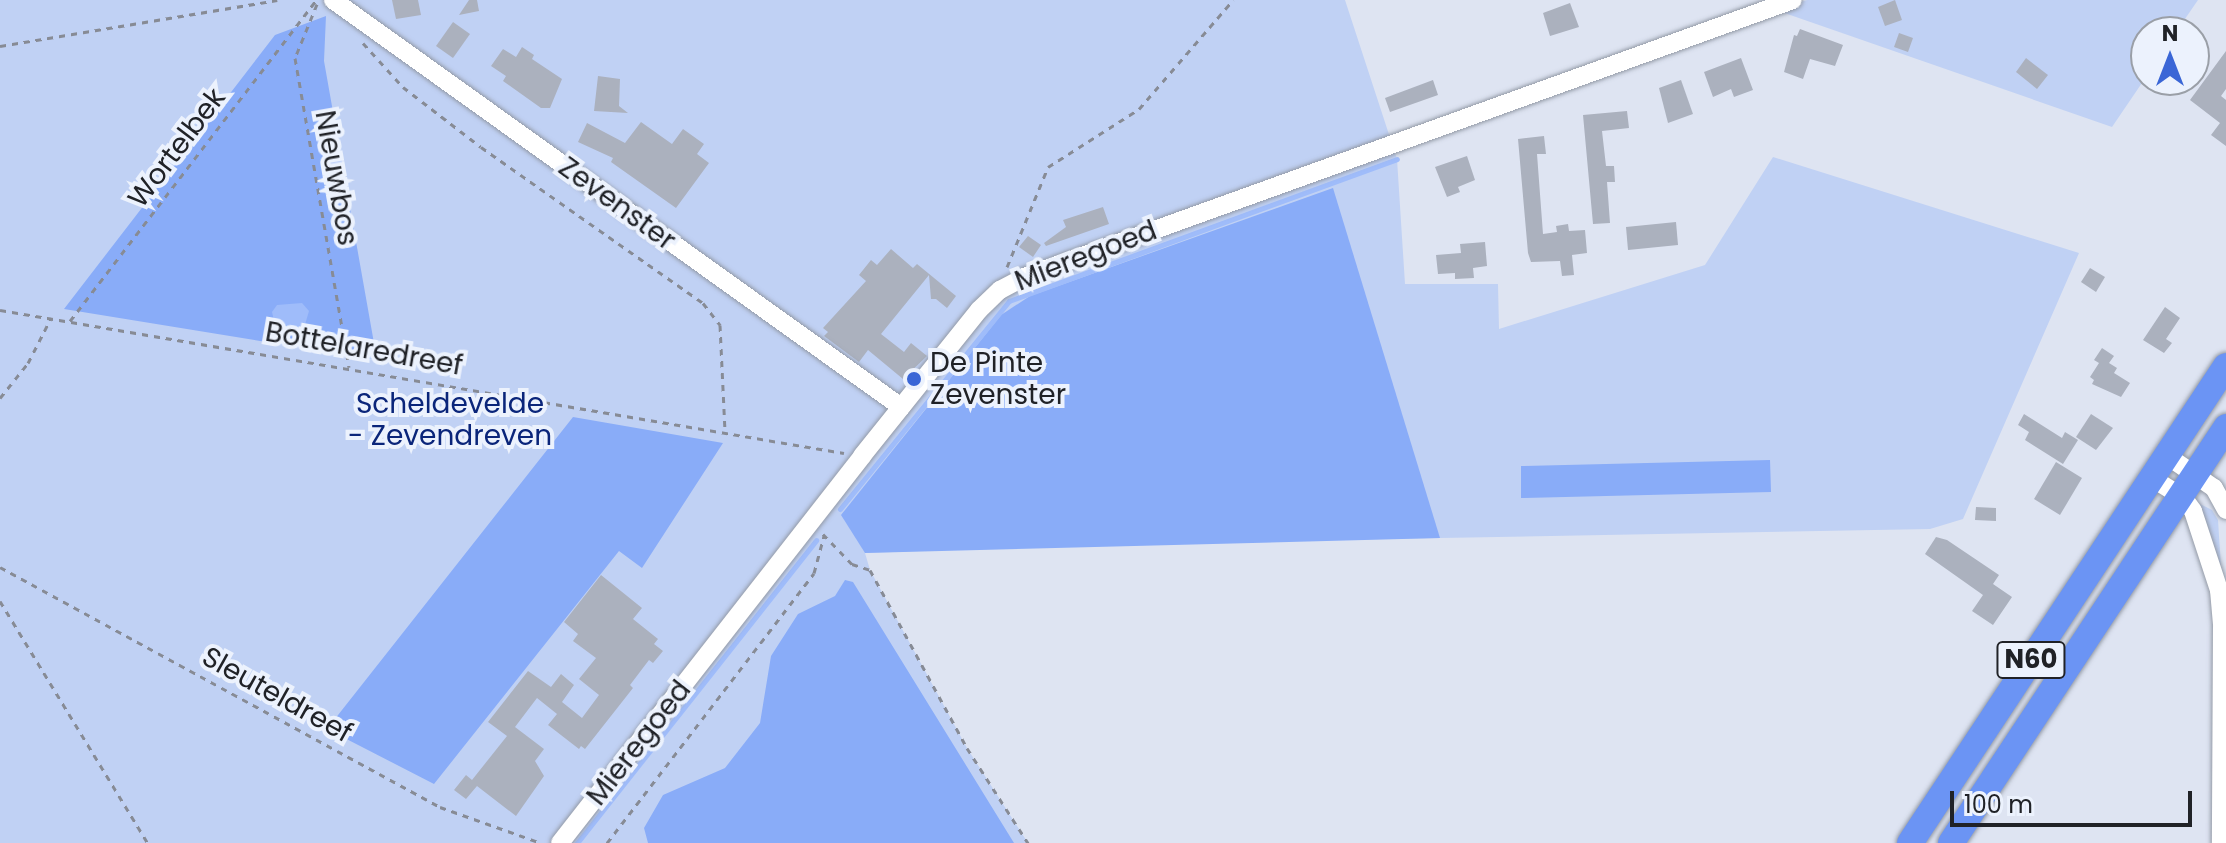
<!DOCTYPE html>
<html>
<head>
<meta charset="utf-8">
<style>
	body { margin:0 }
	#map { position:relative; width:2226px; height:843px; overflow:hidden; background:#dee4f2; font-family:Poppins,sans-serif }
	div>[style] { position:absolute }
	.green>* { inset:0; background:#c0d1f4 }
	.forest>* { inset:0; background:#89acf8 }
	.water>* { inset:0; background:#9fbcfa }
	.stream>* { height:5px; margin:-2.5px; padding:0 2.5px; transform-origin:2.5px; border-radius:2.5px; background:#9fbcfa }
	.building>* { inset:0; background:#abb1be }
	.path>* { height:3px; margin-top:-1.5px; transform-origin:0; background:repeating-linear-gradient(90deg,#878b95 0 6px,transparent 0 12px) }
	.roads { filter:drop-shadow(0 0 2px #939aa6) drop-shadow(0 0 2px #939aa6) }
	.minor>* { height:18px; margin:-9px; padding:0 9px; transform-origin:9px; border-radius:9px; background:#fff }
	.highway>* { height:26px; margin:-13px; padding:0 13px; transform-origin:13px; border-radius:13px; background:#6b94f4 }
	.dots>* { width:22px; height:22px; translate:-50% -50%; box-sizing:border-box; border:4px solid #ecf2fd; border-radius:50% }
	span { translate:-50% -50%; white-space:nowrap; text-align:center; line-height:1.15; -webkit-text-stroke:8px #ecf2fd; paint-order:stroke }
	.shield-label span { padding:2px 6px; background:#ecf2fd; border:2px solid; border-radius:6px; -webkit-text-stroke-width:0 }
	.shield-label { font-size:26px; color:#202227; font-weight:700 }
	.street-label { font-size:28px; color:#202227 }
	.poi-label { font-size:28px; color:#202227 }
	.left { translate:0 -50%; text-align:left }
	.park-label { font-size:28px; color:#0a257a }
	.north { position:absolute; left:2130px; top:16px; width:80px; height:80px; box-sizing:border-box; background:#ecf2fd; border:2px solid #9a9fa7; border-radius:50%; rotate:0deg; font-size:22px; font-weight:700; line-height:32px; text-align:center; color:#202227 }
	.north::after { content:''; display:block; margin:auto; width:28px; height:36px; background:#3a66d6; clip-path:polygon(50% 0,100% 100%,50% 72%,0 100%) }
	.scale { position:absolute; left:1950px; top:791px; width:242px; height:36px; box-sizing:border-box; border:4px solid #202227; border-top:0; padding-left:10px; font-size:24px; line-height:28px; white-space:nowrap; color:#202227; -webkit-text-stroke:6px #ecf2fd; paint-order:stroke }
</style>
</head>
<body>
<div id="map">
	<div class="green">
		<i style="clip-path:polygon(0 0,1345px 0,1397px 159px,1405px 284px,1498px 284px,1499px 329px,1705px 265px,1773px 157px,2079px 253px,1963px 519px,1930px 529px,1110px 544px,865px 553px,870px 570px,967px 748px,1028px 843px,0 843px)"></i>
		<i style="clip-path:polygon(1807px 0,2198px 0,2176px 32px,2146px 32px,2146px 77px,2112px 127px,1776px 10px)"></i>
		<i style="clip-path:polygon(2198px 503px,2212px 510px,2218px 520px,2221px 567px,2215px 561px)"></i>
	</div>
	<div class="forest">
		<i style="clip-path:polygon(326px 16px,324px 61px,377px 360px,64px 309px,275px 35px)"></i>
		<i style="clip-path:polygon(1333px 188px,1440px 538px,865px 553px,841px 515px,1001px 315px,1030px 296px)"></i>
		<i style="clip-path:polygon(573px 417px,723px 443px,642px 568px,619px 551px,434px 784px,327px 729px)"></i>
		<i style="clip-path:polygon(1770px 460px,1771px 492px,1521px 498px,1521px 466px)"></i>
		<i style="clip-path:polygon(845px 580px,853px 582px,1014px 843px,648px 843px,644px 828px,663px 795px,725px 768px,760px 723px,771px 656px,798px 614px,835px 596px)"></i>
	</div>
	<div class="water">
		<i style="clip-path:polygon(302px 303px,309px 311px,304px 328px,297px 332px,276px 329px,272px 312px,277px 305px)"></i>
	</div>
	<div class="stream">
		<i style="left:840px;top:509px;width:268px;rotate:-50.9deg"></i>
		<i style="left:1009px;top:301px;width:413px;rotate:-20.1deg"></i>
		<i style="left:577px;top:843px;width:386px;rotate:-51.7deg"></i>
	</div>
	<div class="building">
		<i style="clip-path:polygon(392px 0,418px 0,421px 15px,396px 19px)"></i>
		<i style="clip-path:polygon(469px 0,477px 0,479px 11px,459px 15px)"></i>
		<i style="clip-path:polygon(1895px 0,1902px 20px,1885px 26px,1878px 7px)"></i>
		<i style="clip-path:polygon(1570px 3px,1579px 27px,1550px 36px,1543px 13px)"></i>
		<i style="clip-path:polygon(453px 22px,470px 34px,453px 58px,436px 46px)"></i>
		<i style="clip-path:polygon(1800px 29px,1843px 45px,1835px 66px,1810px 59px,1803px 79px,1784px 72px,1794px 35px,1797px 36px)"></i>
		<i style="clip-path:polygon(1899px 33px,1913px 38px,1908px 52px,1894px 47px)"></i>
		<i style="clip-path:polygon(522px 47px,534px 55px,532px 59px,562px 79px,550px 108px,541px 108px,503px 81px,506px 76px,491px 66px,503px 49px,516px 57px)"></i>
		<i style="clip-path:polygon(2226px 51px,2226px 89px,2221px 96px,2226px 100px,2226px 146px,2211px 135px,2220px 123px,2190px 100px)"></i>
		<i style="clip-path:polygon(1741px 58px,1753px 90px,1734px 97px,1731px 89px,1713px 97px,1704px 72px)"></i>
		<i style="clip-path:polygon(2026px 58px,2048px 75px,2037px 89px,2016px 72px)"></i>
		<i style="clip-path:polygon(598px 76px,620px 79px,619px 106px,628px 113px,594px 111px)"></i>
		<i style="clip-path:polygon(1433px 80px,1438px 95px,1390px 112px,1385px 98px)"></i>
		<i style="clip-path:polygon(1681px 80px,1693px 114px,1668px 123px,1659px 88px)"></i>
		<i style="clip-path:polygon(1627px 111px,1629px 128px,1602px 131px,1606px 166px,1614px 166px,1615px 182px,1607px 182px,1610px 223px,1593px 224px,1583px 115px)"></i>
		<i style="clip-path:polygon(641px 122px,672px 144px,683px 129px,704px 144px,697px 154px,709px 163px,676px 208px,611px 162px,613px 158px,578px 142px,587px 123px,625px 143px)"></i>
		<i style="clip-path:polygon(1544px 136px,1546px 154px,1537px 154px,1543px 234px,1557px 232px,1556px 226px,1568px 224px,1569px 231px,1585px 230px,1587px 253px,1572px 255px,1574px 275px,1562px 276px,1560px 261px,1531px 262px,1528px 253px,1518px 139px)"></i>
		<i style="clip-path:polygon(1467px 156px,1475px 180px,1458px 187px,1460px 192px,1447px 197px,1435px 167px)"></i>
		<i style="clip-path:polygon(1103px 207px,1109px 224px,1046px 246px,1044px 243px,1066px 227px,1063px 220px)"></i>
		<i style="clip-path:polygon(1676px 222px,1678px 245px,1628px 250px,1626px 227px)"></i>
		<i style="clip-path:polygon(1028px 236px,1041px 245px,1033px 257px,1019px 247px)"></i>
		<i style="clip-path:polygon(1485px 242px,1487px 266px,1473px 268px,1474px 278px,1455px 279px,1455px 273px,1438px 274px,1436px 255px,1461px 253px,1460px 244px)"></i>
		<i style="clip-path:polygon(891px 249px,913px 268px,917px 264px,956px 296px,947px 308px,936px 299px,931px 299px,929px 275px,881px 334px,904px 352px,911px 343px,927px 356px,903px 379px,868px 350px,859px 362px,824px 336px,828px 332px,823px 328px,866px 281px,859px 275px,871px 260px,877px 265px)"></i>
		<i style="clip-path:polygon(2090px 268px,2105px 277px,2096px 292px,2081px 282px)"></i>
		<i style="clip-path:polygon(2165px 307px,2180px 318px,2166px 339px,2172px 343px,2164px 353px,2143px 340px)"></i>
		<i style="clip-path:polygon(2102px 348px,2114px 356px,2109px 363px,2117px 368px,2114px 373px,2130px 383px,2121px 397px,2092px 384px,2094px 380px,2090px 377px,2099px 363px,2094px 360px)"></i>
		<i style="clip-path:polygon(2024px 414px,2062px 438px,2065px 432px,2078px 440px,2063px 464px,2025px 440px,2029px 432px,2018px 425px)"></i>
		<i style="clip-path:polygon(2091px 414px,2113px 428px,2096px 450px,2076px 437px)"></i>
		<i style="clip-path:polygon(2056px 462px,2082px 478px,2060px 515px,2034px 499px)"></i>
		<i style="clip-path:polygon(1976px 507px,1996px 508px,1996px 521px,1975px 520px)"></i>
		<i style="clip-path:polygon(1936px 537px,1947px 540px,1999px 575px,1993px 584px,2012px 597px,1993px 625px,1972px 611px,1983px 595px,1925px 554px)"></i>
		<i style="clip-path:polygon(601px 575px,642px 608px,633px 619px,658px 639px,654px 644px,663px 651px,653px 663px,649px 660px,630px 685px,633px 688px,585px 749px,581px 746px,579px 749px,548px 725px,557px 714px,537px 698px,515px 727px,544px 749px,535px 761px,544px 776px,516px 816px,477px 786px,466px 799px,454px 790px,466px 775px,472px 780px,507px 736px,488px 722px,528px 671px,551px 687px,561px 674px,574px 685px,562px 702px,582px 718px,599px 695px,579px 679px,596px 658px,573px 641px,578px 634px,564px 622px)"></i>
	</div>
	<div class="path">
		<i style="left:317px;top:4px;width:58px;rotate:112.2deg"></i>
		<i style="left:295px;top:58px;width:314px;rotate:80.1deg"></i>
		<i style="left:363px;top:43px;width:59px;rotate:47.7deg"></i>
		<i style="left:403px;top:87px;width:98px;rotate:37.6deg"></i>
		<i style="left:481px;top:147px;width:271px;rotate:35.1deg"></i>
		<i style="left:703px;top:303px;width:28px;rotate:52deg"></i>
		<i style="left:720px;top:325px;width:107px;rotate:87.3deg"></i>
		<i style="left:0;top:46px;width:281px;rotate:-9.4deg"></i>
		<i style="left:1007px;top:267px;width:108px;rotate:-67.7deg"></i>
		<i style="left:1048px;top:167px;width:108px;rotate:-32.5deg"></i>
		<i style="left:1139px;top:109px;width:144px;rotate:-49.2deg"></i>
		<i style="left:0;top:310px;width:856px;rotate:9.62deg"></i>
		<i style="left:70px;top:321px;width:404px;rotate:-52.5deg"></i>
		<i style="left:0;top:398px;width:45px;rotate:-51.3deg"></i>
		<i style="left:28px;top:363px;width:51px;rotate:-62.9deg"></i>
		<i style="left:823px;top:534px;width:42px;rotate:46deg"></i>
		<i style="left:852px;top:564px;width:19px;rotate:18deg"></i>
		<i style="left:870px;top:570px;width:203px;rotate:61.4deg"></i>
		<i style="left:967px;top:748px;width:113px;rotate:57.3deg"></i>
		<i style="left:0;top:567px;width:501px;rotate:28.61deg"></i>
		<i style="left:440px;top:807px;width:107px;rotate:19.6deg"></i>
		<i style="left:0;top:601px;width:284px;rotate:58.6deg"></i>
		<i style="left:607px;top:843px;width:340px;rotate:-52.5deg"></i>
		<i style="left:814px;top:573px;width:39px;rotate:-75deg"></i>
	</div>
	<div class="roads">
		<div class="minor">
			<i style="left:333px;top:0;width:699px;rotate:35.62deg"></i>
			<i style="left:2166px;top:455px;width:58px;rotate:34.5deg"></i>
			<i style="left:2214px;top:488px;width:25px;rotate:61deg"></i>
			<i style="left:2152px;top:478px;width:36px;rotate:32deg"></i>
			<i style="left:2183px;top:497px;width:17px;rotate:54deg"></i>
			<i style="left:2193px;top:511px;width:83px;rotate:71.8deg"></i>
			<i style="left:2219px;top:590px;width:37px;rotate:85deg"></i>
			<i style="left:2222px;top:627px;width:216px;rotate:90.3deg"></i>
			<i style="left:560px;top:843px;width:491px;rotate:-52deg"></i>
			<i style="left:862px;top:456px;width:187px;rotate:-51.3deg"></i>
			<i style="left:979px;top:310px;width:29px;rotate:-44deg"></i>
			<i style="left:1000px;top:290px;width:27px;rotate:-28deg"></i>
			<i style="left:1024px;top:277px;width:817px;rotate:-19.81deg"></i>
		</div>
		<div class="highway">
			<i style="left:1910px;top:843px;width:572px;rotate:-56.48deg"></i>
			<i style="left:1951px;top:843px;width:499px;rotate:-56.5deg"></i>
		</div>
	</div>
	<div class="dots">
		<i style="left:914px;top:379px;background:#3a66d6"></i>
	</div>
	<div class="shield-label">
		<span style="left:2031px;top:660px">N60</span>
	</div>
	<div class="street-label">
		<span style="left:177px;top:148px;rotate:-53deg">Wortelbek</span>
		<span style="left:336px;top:178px;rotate:80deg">Nieuwbos</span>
		<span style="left:617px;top:204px;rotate:36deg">Zevenster</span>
		<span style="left:1086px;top:256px;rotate:-21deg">Mieregoed</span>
		<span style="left:364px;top:349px;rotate:10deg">Bottelaredreef</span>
		<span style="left:277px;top:695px;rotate:29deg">Sleuteldreef</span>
		<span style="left:639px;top:743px;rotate:-52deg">Mieregoed</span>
	</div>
	<div class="poi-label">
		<span class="left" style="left:930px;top:379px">De Pinte<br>Zevenster</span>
	</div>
	<div class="park-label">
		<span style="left:450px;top:420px">Scheldevelde<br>- Zevendreven</span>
	</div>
	<div class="north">N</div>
	<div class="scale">100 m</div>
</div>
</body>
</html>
